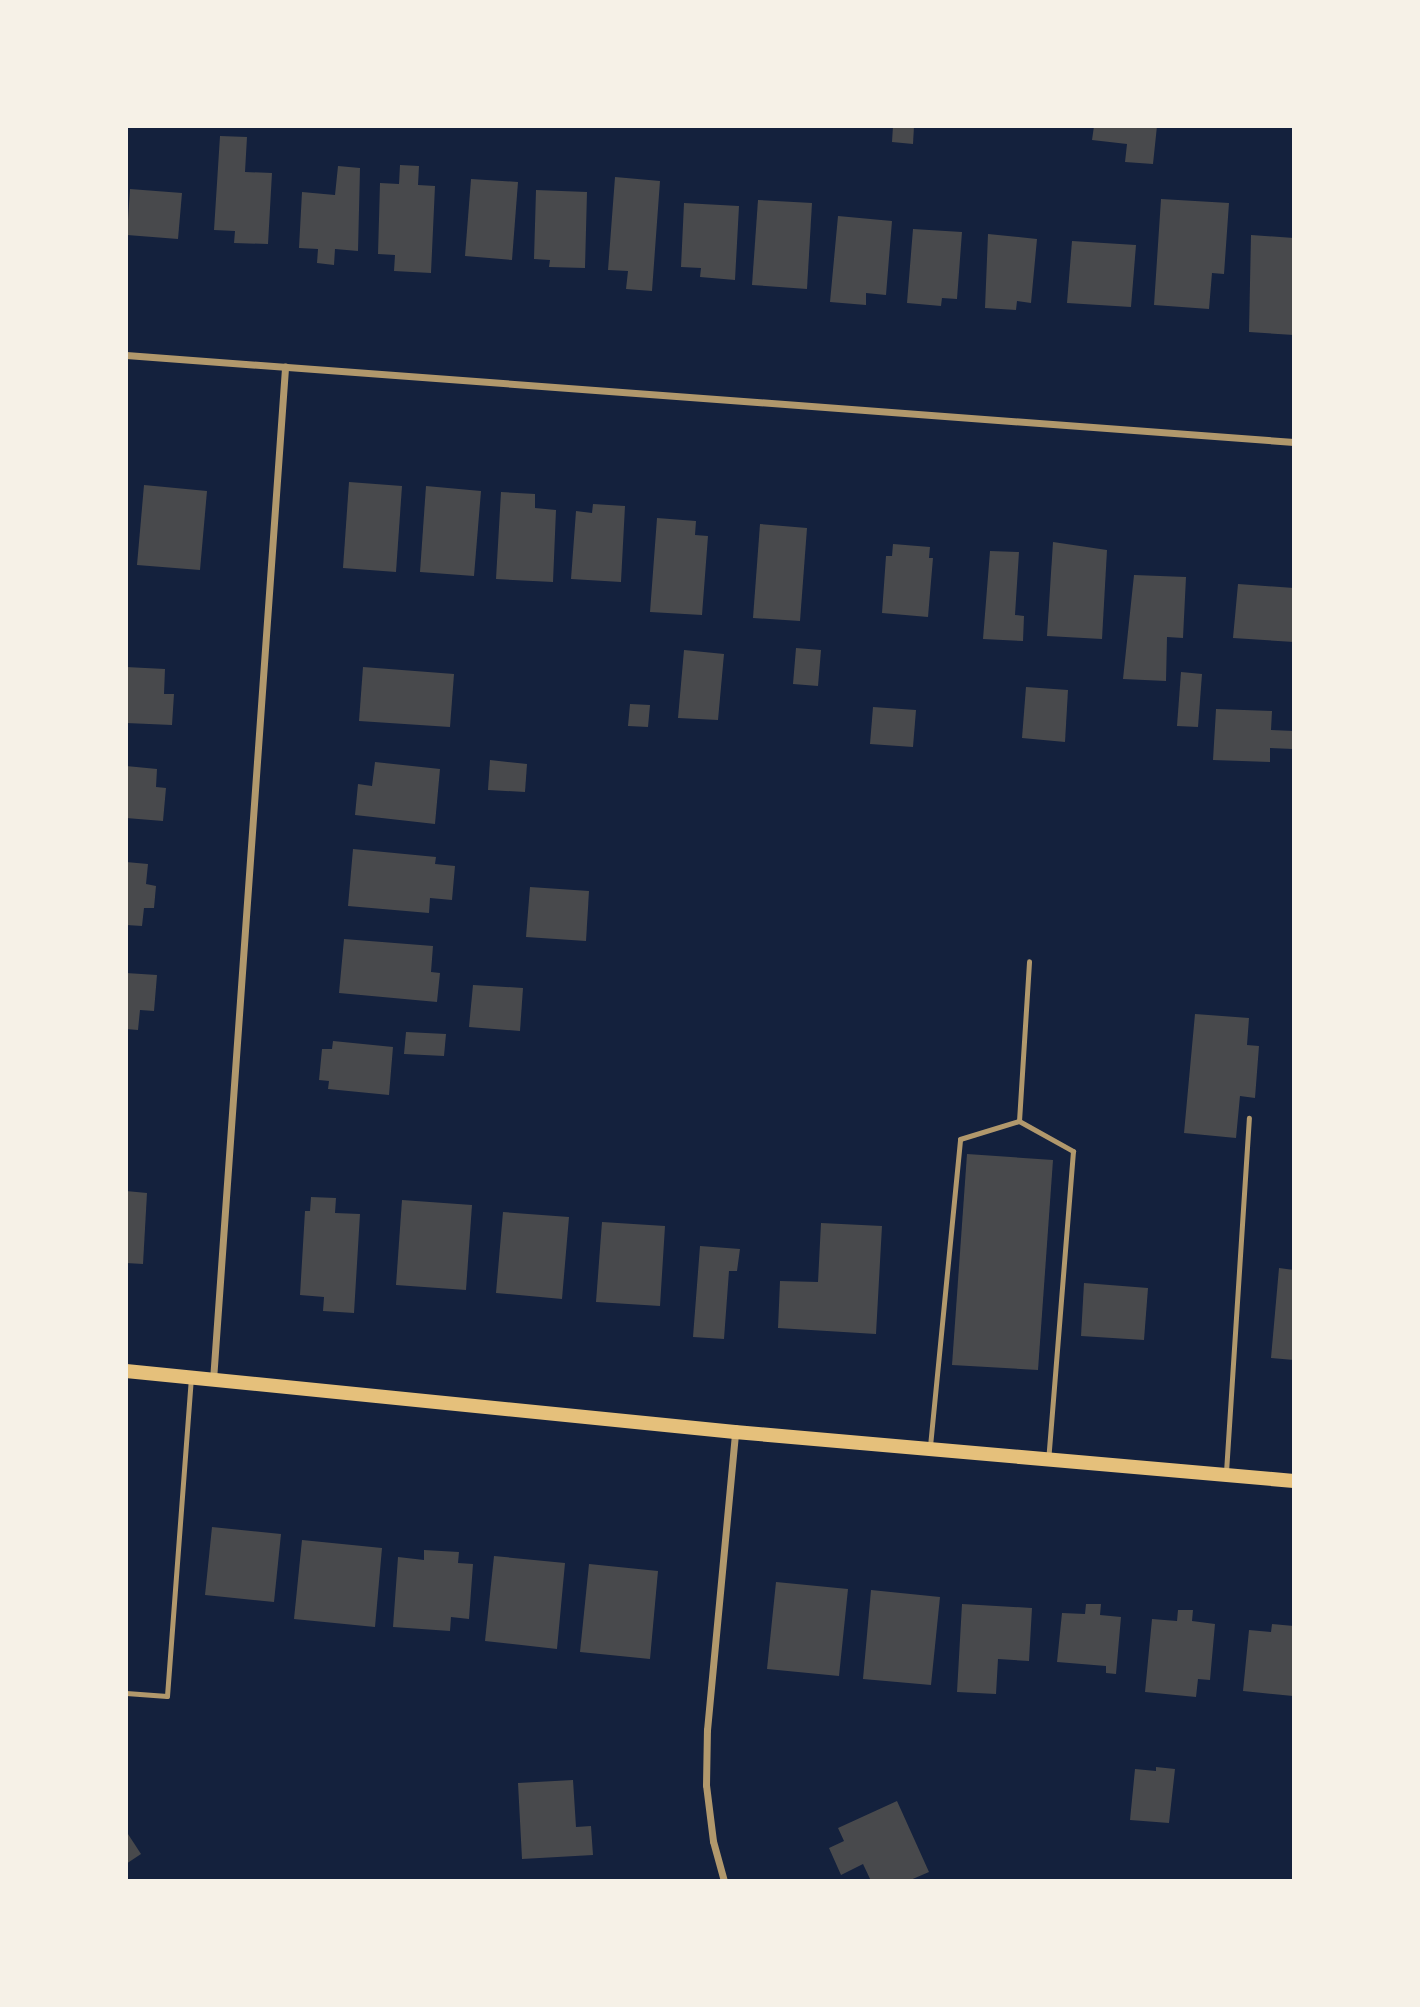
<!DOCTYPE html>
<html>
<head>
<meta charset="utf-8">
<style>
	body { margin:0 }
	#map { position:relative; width:1420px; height:2007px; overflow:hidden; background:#14213d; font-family:Bitter,serif }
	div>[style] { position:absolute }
	.building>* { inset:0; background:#48494c }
	.service>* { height:5px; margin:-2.5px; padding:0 2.5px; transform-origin:2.5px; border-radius:2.5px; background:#b1986c }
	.minor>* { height:7px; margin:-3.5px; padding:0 3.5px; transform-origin:3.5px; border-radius:3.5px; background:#b1986c }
	.secondary>* { height:14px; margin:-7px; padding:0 7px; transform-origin:7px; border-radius:7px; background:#e5c07b }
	span { translate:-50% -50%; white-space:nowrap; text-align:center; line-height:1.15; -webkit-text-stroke:7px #f6f1e7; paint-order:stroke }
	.frame { position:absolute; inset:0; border:128px solid #f6f1e7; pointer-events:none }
</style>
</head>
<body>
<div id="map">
	<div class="building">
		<i style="clip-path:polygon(893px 126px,914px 126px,913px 144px,892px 142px)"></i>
		<i style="clip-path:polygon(1094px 126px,1157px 126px,1153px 164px,1125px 162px,1127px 144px,1092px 140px)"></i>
		<i style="clip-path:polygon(220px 136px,247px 137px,245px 172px,272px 173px,268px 244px,234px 243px,235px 231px,214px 230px)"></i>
		<i style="clip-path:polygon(400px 165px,419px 166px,418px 185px,435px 186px,431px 273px,394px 271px,395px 255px,378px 254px,380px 183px,399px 184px)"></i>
		<i style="clip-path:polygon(338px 166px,360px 168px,358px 251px,335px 249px,334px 265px,317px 263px,318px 249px,299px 248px,302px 192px,335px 195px)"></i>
		<i style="clip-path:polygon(615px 177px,660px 181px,652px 291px,626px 289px,628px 271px,608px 270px)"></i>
		<i style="clip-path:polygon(471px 179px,518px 182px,512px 260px,465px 256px)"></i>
		<i style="clip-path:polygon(130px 189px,182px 193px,178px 239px,127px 235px)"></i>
		<i style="clip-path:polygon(536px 190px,587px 192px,585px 268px,549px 267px,550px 260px,534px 259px)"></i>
		<i style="clip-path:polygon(1161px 199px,1229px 203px,1224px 274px,1212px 273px,1209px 309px,1154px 305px)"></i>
		<i style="clip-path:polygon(758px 200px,812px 203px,807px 289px,752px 285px)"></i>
		<i style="clip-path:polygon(684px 203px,739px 206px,735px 280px,700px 277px,701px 268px,681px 267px)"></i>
		<i style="clip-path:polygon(838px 216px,892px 221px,886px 295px,866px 293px,866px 305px,830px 302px)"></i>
		<i style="clip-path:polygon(913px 229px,962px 232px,957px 299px,942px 298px,941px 306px,907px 303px)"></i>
		<i style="clip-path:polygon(988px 234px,1037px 239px,1031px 303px,1017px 301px,1016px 310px,985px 308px)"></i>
		<i style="clip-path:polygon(1251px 235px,1294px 238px,1294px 335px,1249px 332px)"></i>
		<i style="clip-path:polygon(1072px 241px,1136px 245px,1131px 307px,1067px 303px)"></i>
		<i style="clip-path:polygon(349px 482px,402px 486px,396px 572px,343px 568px)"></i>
		<i style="clip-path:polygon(144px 485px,207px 491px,200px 570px,137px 565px)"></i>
		<i style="clip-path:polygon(426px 486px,481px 491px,474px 576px,420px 572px)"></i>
		<i style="clip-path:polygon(501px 492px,535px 494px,535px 508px,556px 510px,553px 582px,496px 579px)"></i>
		<i style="clip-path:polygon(593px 504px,625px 506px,621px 582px,571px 579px,576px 511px,592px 513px)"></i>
		<i style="clip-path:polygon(657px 518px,696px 521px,695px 535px,708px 536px,702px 615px,650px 612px)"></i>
		<i style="clip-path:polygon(760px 524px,807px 528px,800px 621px,753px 618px)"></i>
		<i style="clip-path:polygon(1053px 542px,1107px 550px,1102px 639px,1047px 636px)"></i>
		<i style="clip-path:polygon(893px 544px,930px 547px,929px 558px,933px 558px,928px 617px,882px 613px,886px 556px,892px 556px)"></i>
		<i style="clip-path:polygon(990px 551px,1019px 552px,1015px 615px,1024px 616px,1023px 641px,983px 639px)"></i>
		<i style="clip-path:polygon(1134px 575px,1186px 577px,1183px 638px,1167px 637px,1166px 681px,1123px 679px)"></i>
		<i style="clip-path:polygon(1238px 584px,1294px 588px,1294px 642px,1233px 638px)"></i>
		<i style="clip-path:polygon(796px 648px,821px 650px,818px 686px,793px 684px)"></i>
		<i style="clip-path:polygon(684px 650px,724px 654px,718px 720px,678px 718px)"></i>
		<i style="clip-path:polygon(126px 667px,165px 669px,164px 694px,174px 694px,172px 725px,126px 723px)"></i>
		<i style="clip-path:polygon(363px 667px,454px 674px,450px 727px,359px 721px)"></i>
		<i style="clip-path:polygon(1181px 672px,1202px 674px,1198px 727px,1177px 726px)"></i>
		<i style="clip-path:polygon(1026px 687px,1068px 690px,1065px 742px,1022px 738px)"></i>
		<i style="clip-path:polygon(630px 704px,650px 705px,648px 727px,628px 726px)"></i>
		<i style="clip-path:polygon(873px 707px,916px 710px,913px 747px,870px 744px)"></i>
		<i style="clip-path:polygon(1216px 709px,1272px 711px,1271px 730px,1294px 731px,1293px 749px,1270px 748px,1270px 762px,1213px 760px)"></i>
		<i style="clip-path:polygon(490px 760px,527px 764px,525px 792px,488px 790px)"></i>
		<i style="clip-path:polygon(375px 762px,440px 769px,435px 824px,355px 815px,358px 784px,372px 786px)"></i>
		<i style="clip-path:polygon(126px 766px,157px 769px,156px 787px,166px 788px,163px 821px,126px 818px)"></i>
		<i style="clip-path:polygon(353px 849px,436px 857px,435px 864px,455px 866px,452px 900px,430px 898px,429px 913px,348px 906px)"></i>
		<i style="clip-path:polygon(126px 862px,148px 864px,146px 884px,156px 886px,154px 908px,144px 908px,142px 926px,126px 925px)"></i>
		<i style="clip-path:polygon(530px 887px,589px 891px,586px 941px,526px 937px)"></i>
		<i style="clip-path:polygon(344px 939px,433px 946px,431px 972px,440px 973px,437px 1002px,339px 993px)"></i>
		<i style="clip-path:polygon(126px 973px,157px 975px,154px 1011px,140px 1010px,138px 1030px,126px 1029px)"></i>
		<i style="clip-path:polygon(473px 985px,523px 988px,520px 1031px,469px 1027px)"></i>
		<i style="clip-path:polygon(1195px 1014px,1249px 1018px,1247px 1045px,1259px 1046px,1255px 1098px,1240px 1096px,1236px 1138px,1184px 1133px)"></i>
		<i style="clip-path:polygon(406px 1032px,446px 1034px,444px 1056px,404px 1054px)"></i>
		<i style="clip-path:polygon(333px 1041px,393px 1047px,389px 1095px,328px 1089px,329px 1081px,319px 1080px,322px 1049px,332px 1049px)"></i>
		<i style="clip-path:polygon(967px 1154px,1053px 1160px,1038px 1370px,952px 1365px)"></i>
		<i style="clip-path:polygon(126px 1191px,147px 1193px,143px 1264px,126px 1263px)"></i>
		<i style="clip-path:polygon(311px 1197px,336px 1198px,335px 1213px,360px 1214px,354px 1313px,323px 1311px,324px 1297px,300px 1295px,305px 1211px,310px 1211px)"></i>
		<i style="clip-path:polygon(402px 1200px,472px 1205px,466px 1290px,396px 1285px)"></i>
		<i style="clip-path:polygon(503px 1212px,569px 1217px,562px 1299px,496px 1293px)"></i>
		<i style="clip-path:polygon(602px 1222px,665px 1226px,660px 1306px,596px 1302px)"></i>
		<i style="clip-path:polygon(821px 1223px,882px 1226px,876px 1334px,778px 1328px,780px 1281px,818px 1282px)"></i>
		<i style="clip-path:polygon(700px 1246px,740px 1249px,737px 1271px,729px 1271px,724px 1339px,693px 1337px)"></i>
		<i style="clip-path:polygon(1279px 1268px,1294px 1270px,1294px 1360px,1271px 1358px)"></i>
		<i style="clip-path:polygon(1084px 1283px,1148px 1288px,1144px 1340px,1081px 1336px)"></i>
		<i style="clip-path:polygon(212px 1527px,281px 1534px,274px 1602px,205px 1595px)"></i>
		<i style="clip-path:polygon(302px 1540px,382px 1548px,375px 1627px,294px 1619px)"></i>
		<i style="clip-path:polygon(424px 1550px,459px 1552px,458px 1563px,473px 1564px,469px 1619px,451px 1617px,450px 1631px,393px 1627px,398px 1557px,424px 1560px)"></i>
		<i style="clip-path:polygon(494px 1556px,565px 1563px,557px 1649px,485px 1641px)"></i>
		<i style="clip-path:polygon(589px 1564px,658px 1571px,650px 1659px,580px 1652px)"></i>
		<i style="clip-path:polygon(776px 1582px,848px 1589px,839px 1676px,767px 1669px)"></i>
		<i style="clip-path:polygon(871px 1590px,940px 1597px,931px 1685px,863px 1679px)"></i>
		<i style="clip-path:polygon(962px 1604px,1032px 1608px,1029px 1661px,998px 1659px,996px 1694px,957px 1692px)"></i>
		<i style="clip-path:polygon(1086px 1604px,1101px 1604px,1100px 1615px,1121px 1617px,1116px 1674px,1106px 1673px,1106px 1666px,1057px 1662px,1062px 1613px,1085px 1614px)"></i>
		<i style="clip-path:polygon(1178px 1610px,1193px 1610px,1192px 1621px,1215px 1624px,1210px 1680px,1198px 1679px,1196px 1697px,1145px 1692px,1152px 1619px,1177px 1621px)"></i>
		<i style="clip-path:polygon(1272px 1624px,1294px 1626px,1293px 1696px,1243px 1691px,1249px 1630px,1271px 1632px)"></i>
		<i style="clip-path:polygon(1156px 1767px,1175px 1769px,1169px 1823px,1130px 1820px,1135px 1769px,1156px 1771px)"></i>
		<i style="clip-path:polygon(573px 1780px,576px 1827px,591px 1826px,593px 1855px,522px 1859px,518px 1783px)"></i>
		<i style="clip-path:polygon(897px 1801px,929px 1872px,908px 1881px,871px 1881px,863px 1864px,841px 1875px,829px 1848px,844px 1841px,838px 1828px)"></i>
		<i style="clip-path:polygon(126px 1831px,141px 1854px,126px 1864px)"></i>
	</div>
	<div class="service">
		<i style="left:1019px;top:1121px;width:62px;rotate:29.1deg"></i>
		<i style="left:1073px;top:1151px;width:309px;rotate:94.6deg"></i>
		<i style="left:930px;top:1446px;width:308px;rotate:-84.4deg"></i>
		<i style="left:960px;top:1139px;width:62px;rotate:-17deg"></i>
		<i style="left:1019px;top:1121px;width:160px;rotate:-86.4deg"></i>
		<i style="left:1226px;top:1472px;width:355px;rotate:-86.3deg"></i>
		<i style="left:126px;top:1693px;width:41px;rotate:4.2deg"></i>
		<i style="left:167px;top:1696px;width:319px;rotate:-85.7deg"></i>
	</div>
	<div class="minor">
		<i style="left:126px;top:355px;width:1171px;rotate:4.26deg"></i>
		<i style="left:213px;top:1380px;width:1016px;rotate:-85.93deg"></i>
		<i style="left:724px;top:1881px;width:41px;rotate:-105.4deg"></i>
		<i style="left:713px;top:1841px;width:56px;rotate:-97.1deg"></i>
		<i style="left:706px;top:1785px;width:55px;rotate:-89deg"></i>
		<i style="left:707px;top:1730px;width:299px;rotate:-84.6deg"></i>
	</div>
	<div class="secondary">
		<i style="left:126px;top:1371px;width:612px;rotate:5.72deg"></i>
		<i style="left:735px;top:1432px;width:561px;rotate:5.01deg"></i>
	</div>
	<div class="frame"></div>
</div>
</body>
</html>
